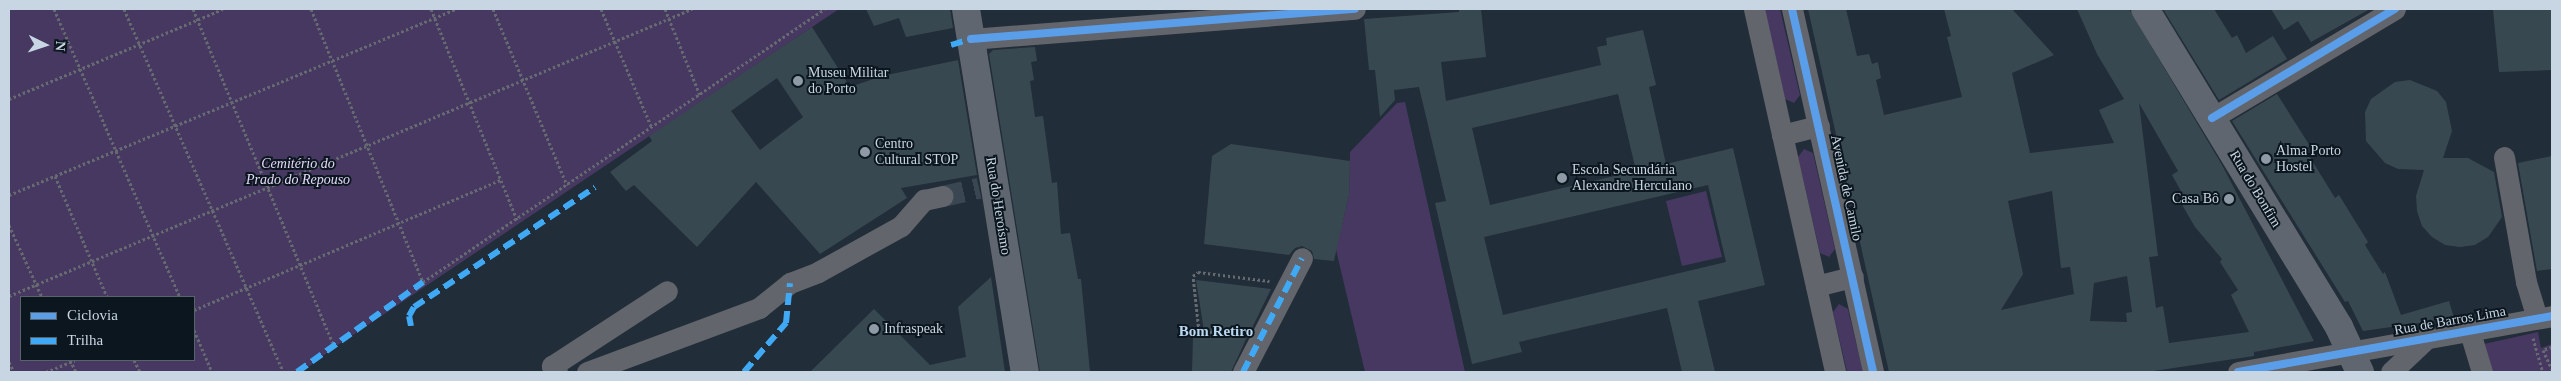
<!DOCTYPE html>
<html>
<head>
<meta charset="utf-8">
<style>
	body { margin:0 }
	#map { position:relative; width:2561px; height:381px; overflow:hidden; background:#212d38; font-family:Georgia,serif }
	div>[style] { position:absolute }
	.green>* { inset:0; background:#463861 }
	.building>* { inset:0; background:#384851 }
	.minor-tunnel>* { height:21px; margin-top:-10.5px; transform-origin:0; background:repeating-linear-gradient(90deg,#3a4652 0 21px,transparent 0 32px) }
	.path>* { height:3px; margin-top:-1.5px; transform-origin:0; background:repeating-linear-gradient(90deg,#666a71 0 2.5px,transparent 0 5px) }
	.minor>* { height:21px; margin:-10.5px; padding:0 10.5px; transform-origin:10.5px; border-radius:10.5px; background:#62656b }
	.major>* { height:28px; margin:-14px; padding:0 14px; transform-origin:14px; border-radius:14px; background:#60666f }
	.quiet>* { height:6px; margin-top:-3px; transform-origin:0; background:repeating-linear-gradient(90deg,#3fa9f5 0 12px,transparent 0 18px) }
	.cycleway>* { height:8px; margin:-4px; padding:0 4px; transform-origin:4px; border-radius:4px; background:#5a9eea }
	.dots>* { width:14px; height:14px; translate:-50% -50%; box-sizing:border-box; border:2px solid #0b161e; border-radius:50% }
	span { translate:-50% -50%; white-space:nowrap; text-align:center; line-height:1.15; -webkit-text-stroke:4px #0b161e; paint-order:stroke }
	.poi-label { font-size:14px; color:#c8d6e3 }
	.left { translate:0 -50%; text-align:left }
	.right { translate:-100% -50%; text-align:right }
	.park-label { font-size:14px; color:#e4d8f9; font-style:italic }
	.street-label { font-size:14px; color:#c8d6e3 }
	.neighbourhood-label { font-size:15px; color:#bcd9f2; font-weight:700 }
	.frame { position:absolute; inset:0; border:10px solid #c8d6e3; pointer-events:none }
	.legend { position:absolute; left:20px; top:296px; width:175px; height:65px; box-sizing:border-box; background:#0b161e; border:1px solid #57636d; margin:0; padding:6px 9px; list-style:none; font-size:15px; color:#c8d6e3 }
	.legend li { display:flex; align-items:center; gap:10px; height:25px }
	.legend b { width:25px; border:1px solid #57636d }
	.north { position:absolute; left:20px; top:20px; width:50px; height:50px; -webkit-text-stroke:4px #0b161e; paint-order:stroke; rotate:94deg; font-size:14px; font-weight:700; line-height:20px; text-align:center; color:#c8d6e3 }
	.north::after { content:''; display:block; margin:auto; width:18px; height:22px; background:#c8d6e3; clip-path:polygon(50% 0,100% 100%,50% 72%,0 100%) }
</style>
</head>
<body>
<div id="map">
	<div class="green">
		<i style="clip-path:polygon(evenodd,9px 9px,839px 9px,332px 349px,302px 372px,9px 372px,9px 9px,21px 297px,194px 297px,194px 360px,21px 360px,21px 297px)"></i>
		<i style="clip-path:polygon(1764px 9px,1780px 9px,1800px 95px,1794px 103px,1785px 99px)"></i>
		<i style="clip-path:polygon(1405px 102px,1465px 372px,1365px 372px,1336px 250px,1349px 195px,1350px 152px,1397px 103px)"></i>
		<i style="clip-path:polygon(1804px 149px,1813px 153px,1835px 249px,1829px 257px,1820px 253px,1798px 157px)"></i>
		<i style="clip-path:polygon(1706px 191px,1722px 257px,1682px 266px,1666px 201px)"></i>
		<i style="clip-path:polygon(1839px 304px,1848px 309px,1863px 372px,1847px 372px,1833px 312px)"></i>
		<i style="clip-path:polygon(2538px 332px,2541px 348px,2552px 344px,2552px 372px,2492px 372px,2484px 344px)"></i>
	</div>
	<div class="building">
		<i style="clip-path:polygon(866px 9px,950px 9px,953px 28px,906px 37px,899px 18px,874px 26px)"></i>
		<i style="clip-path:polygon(evenodd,1459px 9px,1481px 9px,1486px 57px,1441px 62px,1446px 101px,1601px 65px,1597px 47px,1607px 45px,1606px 38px,1643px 30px,1656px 85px,1649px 87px,1666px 164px,1733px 148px,1765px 285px,1698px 301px,1715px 372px,1682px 372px,1667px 308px,1519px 342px,1522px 352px,1472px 364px,1435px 203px,1446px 201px,1419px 87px,1394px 90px,1395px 100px,1380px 117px,1375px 70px,1369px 70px,1364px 19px,1459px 12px,1459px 9px,1618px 94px,1636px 171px,1490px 205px,1472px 128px,1618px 94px,1459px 9px,1708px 185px,1726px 262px,1503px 315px,1484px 237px,1708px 185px)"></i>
		<i style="clip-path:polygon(evenodd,1808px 9px,1846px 9px,1857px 56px,1869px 54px,1872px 64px,1878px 62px,1881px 78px,1876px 80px,1884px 115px,1962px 97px,1947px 37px,1951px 36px,1944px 9px,2012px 9px,2054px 55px,2012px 73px,2030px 153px,2114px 143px,2099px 110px,2124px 99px,2097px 54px,2077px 9px,2129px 9px,2222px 165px,2314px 341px,2254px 352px,2254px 356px,2147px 372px,1889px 372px,1808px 9px,2139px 103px,2178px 171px,2172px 175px,2186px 200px,2181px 203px,2195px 227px,2222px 259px,2220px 262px,2238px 290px,2231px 295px,2249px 332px,2169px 343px,2163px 306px,2156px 308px,2149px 257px,2158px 256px,2139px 103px,1808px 9px,2052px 191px,2061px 268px,2070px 267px,2074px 294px,2001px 310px,2023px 274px,2008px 201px,2052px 191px,1808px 9px,2127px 276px,2132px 312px,2126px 313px,2127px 322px,2090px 321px,2094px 283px,2127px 276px)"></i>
		<i style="clip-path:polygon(2163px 9px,2214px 9px,2232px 38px,2237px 35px,2246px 53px,2273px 36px,2287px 59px,2219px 100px)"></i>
		<i style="clip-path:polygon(2271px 9px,2370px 9px,2311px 42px,2298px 21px,2284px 30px)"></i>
		<i style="clip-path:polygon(2493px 9px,2552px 9px,2552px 70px,2499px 72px)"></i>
		<i style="clip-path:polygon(evenodd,812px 27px,850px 87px,882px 76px,958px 60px,977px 175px,901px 188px,907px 198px,820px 254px,756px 182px,697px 247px,634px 185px,626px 191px,610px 172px,652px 141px,649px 136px,812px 27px,777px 78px,803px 117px,760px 150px,731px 111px,777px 78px)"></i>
		<i style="clip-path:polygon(1035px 47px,1037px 61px,1031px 62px,1034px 80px,1030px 81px,1035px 117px,1043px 116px,1052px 183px,1057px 182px,1061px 234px,1070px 233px,1078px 279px,1081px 279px,1090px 372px,1040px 372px,989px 54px,993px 50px)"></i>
		<i style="clip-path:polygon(2410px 80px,2437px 91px,2446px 102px,2452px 131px,2443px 158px,2468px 158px,2494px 172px,2502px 217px,2488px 237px,2475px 245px,2460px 247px,2445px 245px,2432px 237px,2422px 226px,2417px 211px,2416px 196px,2424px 170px,2398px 169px,2385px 163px,2366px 141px,2365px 112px,2371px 99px,2395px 82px)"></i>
		<i style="clip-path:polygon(2277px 94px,2310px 146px,2305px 149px,2335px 198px,2339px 195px,2368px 242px,2365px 245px,2383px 274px,2385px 272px,2401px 315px,2449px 301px,2454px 318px,2363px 331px,2348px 301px,2345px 302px,2232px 121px)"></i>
		<i style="clip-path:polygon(1231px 144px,1350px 161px,1349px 195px,1334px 261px,1314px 259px,1312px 251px,1302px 246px,1295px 248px,1289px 255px,1204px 244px,1212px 156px)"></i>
		<i style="clip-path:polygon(2552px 156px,2552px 269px,2537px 271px,2518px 163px)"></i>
		<i style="clip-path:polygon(991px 277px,1005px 372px,810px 372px,874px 309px,930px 365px,966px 357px,958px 307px)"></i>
		<i style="clip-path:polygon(1196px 280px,1271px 289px,1252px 328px,1243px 327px,1247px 337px,1231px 372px,1192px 372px,1193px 336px,1205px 337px)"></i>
	</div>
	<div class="minor-tunnel">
		<i style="left:943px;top:196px;width:37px;rotate:-13deg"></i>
	</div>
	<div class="path">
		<i style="left:54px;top:9px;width:314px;rotate:66.4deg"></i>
		<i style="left:124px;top:9px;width:396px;rotate:66.3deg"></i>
		<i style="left:193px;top:9px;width:362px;rotate:67.3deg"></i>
		<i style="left:311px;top:9px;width:295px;rotate:67.7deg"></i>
		<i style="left:423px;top:282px;width:486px;rotate:-34.2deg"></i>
		<i style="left:431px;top:9px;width:228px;rotate:67.8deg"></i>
		<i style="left:493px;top:9px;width:191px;rotate:67.2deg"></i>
		<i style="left:601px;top:9px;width:129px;rotate:66.8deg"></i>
		<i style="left:665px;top:9px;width:93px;rotate:67.9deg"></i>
		<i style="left:9px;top:99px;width:232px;rotate:-22.8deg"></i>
		<i style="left:55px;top:176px;width:132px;rotate:66.7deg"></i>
		<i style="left:9px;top:195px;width:483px;rotate:-22.6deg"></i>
		<i style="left:9px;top:225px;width:79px;rotate:65.4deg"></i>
		<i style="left:9px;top:296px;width:741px;rotate:-22.79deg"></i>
		<i style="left:194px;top:310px;width:333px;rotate:-23deg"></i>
		<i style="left:194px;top:330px;width:46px;rotate:66.8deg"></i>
		<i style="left:1242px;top:335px;width:43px;rotate:-174.7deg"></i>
		<i style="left:1199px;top:331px;width:55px;rotate:-96.2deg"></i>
		<i style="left:1193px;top:276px;width:6px;rotate:-39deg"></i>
		<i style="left:1198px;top:272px;width:72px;rotate:7.2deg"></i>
		<i style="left:2533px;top:338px;width:35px;rotate:74deg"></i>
		<i style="left:2552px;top:347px;width:9px;rotate:162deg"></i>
		<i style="left:2543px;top:350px;width:21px;rotate:65deg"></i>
		<i style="left:70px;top:360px;width:13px;rotate:63deg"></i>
		<i style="left:134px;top:360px;width:13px;rotate:63deg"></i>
		<i style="left:9px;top:362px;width:11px;rotate:63deg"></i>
		<i style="left:46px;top:372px;width:31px;rotate:-22deg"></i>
	</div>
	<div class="minor">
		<i style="left:1754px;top:9px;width:372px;rotate:77.4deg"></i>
		<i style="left:1792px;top:9px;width:372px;rotate:77.4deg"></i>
		<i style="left:971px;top:39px;width:385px;rotate:-4.5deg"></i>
		<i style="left:2212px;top:118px;width:213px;rotate:-30.8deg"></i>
		<i style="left:1782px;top:135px;width:38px;rotate:-14deg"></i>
		<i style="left:2504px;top:157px;width:127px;rotate:80deg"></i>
		<i style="left:2526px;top:282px;width:38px;rotate:73deg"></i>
		<i style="left:1816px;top:286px;width:38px;rotate:-14deg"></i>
		<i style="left:2469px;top:329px;width:45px;rotate:73.2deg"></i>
		<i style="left:557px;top:372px;width:8px;rotate:-130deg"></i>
		<i style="left:552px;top:366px;width:137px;rotate:-33.1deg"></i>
		<i style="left:587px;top:372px;width:184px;rotate:-20.4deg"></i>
		<i style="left:759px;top:308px;width:40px;rotate:-39deg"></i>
		<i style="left:790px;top:283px;width:30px;rotate:-21deg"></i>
		<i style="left:818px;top:272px;width:95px;rotate:-29deg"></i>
		<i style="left:901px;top:226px;width:35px;rotate:-49deg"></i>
		<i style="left:924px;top:200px;width:19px;rotate:-12deg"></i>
		<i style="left:1243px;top:372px;width:128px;rotate:-62.6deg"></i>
		<i style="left:2238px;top:372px;width:319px;rotate:-10.1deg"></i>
		<i style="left:2391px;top:372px;width:48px;rotate:-43.3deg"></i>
	</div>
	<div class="major">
		<i style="left:966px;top:9px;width:368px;rotate:80.8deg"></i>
		<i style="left:2145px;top:9px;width:373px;rotate:58.6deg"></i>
		<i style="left:2339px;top:327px;width:50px;rotate:65deg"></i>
	</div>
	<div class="quiet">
		<i style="left:951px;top:45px;width:21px;rotate:-17deg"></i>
		<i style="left:411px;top:326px;width:10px;rotate:-101deg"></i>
		<i style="left:409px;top:316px;width:10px;rotate:-61deg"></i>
		<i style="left:414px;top:307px;width:217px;rotate:-33.5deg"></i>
		<i style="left:297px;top:372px;width:155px;rotate:-35.5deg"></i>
		<i style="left:744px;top:372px;width:65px;rotate:-49.4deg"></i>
		<i style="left:786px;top:323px;width:40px;rotate:-84.3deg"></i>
		<i style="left:1243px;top:372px;width:128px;rotate:-62.6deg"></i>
	</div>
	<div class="cycleway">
		<i style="left:1792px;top:9px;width:372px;rotate:77.4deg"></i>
		<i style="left:971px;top:39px;width:385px;rotate:-4.5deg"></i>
		<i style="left:2212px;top:118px;width:213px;rotate:-30.8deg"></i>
		<i style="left:2238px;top:372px;width:319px;rotate:-10.1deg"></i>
	</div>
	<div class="dots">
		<i style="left:798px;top:81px;background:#8e9ba7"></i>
		<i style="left:865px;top:152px;background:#8e9ba7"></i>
		<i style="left:2266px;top:159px;background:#8e9ba7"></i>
		<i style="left:1562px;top:178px;background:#8e9ba7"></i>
		<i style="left:2229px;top:199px;background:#8e9ba7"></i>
		<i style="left:874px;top:329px;background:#8e9ba7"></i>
	</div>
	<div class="poi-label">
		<span class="left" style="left:808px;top:81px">Museu Militar<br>do Porto</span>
		<span class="left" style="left:875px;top:152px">Centro<br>Cultural STOP</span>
		<span class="left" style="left:2276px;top:159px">Alma Porto<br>Hostel</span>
		<span class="left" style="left:1572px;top:178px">Escola Secundária<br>Alexandre Herculano</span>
		<span class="right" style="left:2219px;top:199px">Casa Bô</span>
		<span class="left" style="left:884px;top:329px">Infraspeak</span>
	</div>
	<div class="park-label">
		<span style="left:298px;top:172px">Cemitério do<br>Prado do Repouso</span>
	</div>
	<div class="street-label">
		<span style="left:1846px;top:188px;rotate:78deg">Avenida de Camilo</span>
		<span style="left:2255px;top:189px;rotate:59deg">Rua do Bonfim</span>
		<span style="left:998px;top:206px;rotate:81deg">Rua do Heroísmo</span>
		<span style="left:2450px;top:321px;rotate:-10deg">Rua de Barros Lima</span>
	</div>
	<div class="neighbourhood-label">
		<span style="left:1216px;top:332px">Bom Retiro</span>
	</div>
	<div class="frame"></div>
	<ul class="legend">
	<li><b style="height:6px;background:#5a9eea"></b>Ciclovia</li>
	<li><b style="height:6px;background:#3fa9f5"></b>Trilha</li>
	</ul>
	<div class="north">N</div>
</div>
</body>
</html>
